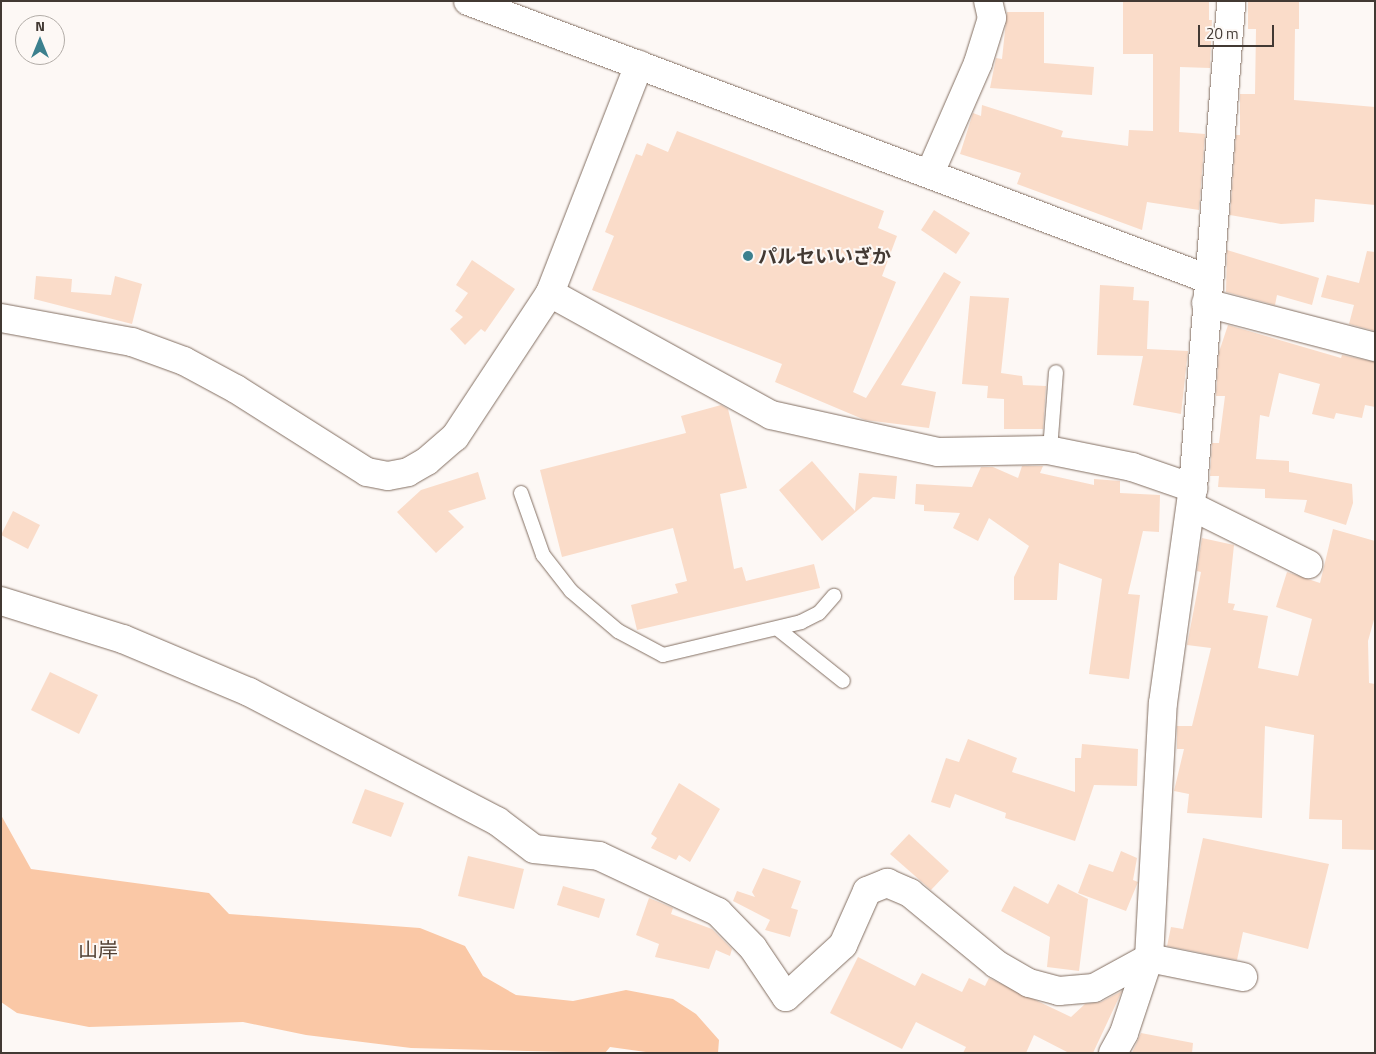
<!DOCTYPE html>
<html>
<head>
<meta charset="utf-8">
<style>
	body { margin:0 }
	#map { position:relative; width:1376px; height:1054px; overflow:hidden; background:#fdf8f5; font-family:"Titillium Web","Noto Sans JP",sans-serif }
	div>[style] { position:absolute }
	.green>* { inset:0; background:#fac8a6 }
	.building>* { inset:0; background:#fadcc9 }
	.roads { filter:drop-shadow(0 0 1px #836f62) drop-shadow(0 0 1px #836f62) }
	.lane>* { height:14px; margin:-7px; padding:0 7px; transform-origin:7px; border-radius:7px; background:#fff }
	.street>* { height:28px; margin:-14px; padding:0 14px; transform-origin:14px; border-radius:14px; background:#fff }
	.secondary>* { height:28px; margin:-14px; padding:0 14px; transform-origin:14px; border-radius:14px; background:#fff }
	.dots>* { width:14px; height:14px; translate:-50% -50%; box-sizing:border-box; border:2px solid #fdf8f5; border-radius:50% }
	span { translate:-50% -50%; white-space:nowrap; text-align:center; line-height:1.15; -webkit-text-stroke:4px #fdf8f5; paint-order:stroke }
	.poi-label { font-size:19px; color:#423933; font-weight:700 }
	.left { translate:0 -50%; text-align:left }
	.neighbourhood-label { font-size:20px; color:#534134 }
	.frame { position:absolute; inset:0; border:2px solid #423933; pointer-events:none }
	.north { position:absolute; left:15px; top:15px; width:50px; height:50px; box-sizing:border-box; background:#fdf8f5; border:1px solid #b2aca7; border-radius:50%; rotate:0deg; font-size:14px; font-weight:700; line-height:20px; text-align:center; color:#423933 }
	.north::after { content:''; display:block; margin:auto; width:18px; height:22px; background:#3c808e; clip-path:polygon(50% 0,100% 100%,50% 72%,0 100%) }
	.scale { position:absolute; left:1198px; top:25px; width:76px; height:22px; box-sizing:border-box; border:2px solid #423933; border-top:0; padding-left:6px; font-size:15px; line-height:18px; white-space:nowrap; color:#423933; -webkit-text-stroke:4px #fdf8f5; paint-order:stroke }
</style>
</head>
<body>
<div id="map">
	<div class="green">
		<i style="clip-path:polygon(1px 815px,31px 869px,209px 893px,229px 914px,420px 928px,465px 946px,483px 976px,516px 995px,573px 1001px,626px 990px,673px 999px,696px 1014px,719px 1040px,718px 1053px,653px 1053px,610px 1047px,605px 1053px,411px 1048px,306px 1035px,243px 1022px,89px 1027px,17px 1013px,1px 1002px)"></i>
	</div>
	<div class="building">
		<i style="clip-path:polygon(1123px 1px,1209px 1px,1209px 20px,1212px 20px,1210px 68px,1180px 67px,1179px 132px,1205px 134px,1199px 210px,1147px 202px,1142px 230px,1017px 184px,1021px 173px,960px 154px,973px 113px,981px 116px,982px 105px,1063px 131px,1061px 137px,1128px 146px,1129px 130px,1153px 131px,1153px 54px,1123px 54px)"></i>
		<i style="clip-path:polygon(1248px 1px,1299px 1px,1299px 29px,1295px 29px,1294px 100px,1375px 107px,1375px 205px,1315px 199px,1314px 222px,1281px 224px,1230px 215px,1236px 135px,1240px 135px,1240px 94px,1255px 94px,1256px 29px,1248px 29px)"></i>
		<i style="clip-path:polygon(1007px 12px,1044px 12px,1044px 63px,1094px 67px,1092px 95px,990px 88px,996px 58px,1002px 59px)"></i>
		<i style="clip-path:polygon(677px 131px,884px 211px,878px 228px,897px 236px,882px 276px,896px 282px,853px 392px,866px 398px,944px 272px,961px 282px,901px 385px,936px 392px,929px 428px,865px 420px,775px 382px,782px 364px,592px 290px,614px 236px,605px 232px,636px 154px,642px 156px,647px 143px,668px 152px)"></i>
		<i style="clip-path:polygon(934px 210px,970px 233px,956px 254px,921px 230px)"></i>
		<i style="clip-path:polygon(1227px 250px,1319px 278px,1312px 305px,1277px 295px,1275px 305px,1226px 292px)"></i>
		<i style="clip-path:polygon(1367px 251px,1375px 252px,1375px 331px,1349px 324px,1354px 305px,1321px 297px,1327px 275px,1359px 283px)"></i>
		<i style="clip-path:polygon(472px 260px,515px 289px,485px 332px,481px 329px,465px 345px,450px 329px,463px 317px,455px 311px,468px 293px,456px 285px)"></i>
		<i style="clip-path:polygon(36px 276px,72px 279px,71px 292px,111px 295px,115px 276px,142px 284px,132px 324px,34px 299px)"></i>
		<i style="clip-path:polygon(1100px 285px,1134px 287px,1133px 300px,1149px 301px,1147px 349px,1188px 351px,1181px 414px,1133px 405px,1143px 356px,1097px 355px)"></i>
		<i style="clip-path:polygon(970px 296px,1009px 298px,1001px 373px,1022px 376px,1023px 385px,1046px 386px,1043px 429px,1004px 429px,1004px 399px,987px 398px,988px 386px,962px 384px)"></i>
		<i style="clip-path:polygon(1228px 325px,1341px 358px,1342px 355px,1375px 362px,1375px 407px,1365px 405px,1362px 418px,1336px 413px,1334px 419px,1312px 414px,1320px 384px,1279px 373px,1269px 417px,1260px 415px,1256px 459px,1289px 461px,1289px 472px,1352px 484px,1353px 503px,1346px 525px,1304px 512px,1307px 500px,1265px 498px,1265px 489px,1218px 487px,1219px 476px,1210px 476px,1212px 443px,1219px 443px,1225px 396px,1216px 396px,1219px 352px)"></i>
		<i style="clip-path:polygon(721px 405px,728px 409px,747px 488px,720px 494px,734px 569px,742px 567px,746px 581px,814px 564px,820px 588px,637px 630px,631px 605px,678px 593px,675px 584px,687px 581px,673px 528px,562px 557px,540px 470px,686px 433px,681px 416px)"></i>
		<i style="clip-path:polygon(812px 461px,855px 511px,859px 473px,897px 476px,895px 499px,873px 497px,822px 541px,779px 490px)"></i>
		<i style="clip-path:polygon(1022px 466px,1043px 466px,1040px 473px,1094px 485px,1094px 479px,1120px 481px,1120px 493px,1160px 495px,1159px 532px,1143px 531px,1128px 594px,1140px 595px,1129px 679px,1089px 674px,1102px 579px,1059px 563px,1057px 600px,1014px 600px,1014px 577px,1029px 546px,989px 518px,978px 541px,953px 528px,960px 513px,924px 511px,924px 505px,915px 504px,916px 484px,972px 487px,981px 467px,993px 467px,1018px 478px)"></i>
		<i style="clip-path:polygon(478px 472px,486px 499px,448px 511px,464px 527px,436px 553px,397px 512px,421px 490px)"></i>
		<i style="clip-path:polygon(13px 511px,40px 525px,28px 549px,1px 535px)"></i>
		<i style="clip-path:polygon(1333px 529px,1375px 541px,1375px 616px,1368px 641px,1369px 683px,1375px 684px,1375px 850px,1342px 849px,1342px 820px,1309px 819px,1314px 735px,1265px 726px,1262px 818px,1187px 813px,1189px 794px,1174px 791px,1184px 749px,1177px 749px,1177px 726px,1192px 726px,1211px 648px,1187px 645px,1201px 572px,1197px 571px,1202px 538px,1234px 545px,1228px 603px,1235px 604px,1233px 610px,1268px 616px,1258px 668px,1298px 676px,1312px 619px,1276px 607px,1287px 572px,1320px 583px)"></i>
		<i style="clip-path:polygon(50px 672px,98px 695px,79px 734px,31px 710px)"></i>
		<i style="clip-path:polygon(968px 739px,1017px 758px,1012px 772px,1075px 792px,1075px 758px,1081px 758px,1082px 744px,1138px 749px,1137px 786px,1094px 785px,1075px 841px,1005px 818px,1006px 813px,955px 794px,950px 808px,931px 802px,946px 758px,959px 762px)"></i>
		<i style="clip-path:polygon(679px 783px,720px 809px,690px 862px,679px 855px,676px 860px,651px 848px,657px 838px,651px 834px)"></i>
		<i style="clip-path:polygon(365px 789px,404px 803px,391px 837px,352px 823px)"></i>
		<i style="clip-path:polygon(909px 834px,949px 871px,931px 890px,890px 854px)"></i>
		<i style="clip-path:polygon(1203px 838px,1329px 864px,1308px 949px,1243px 932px,1237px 960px,1167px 946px,1171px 927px,1183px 929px)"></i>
		<i style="clip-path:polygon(1121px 851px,1137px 858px,1133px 880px,1138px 882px,1126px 911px,1078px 893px,1089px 864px,1113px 872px)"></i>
		<i style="clip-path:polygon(468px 856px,524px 869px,514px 909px,458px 896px)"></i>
		<i style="clip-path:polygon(763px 868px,801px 881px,791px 908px,798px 910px,790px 937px,765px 930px,770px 920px,733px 901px,737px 891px,755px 897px,752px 892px)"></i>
		<i style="clip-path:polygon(1058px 884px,1088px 899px,1079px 971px,1047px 967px,1050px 937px,1001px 911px,1014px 886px,1048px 904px)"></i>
		<i style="clip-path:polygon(563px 886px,605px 899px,599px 918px,557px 905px)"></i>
		<i style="clip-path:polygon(649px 898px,673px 908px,671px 914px,712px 929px,732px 949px,730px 956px,716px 950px,709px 969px,655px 957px,659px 944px,636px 935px)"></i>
		<i style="clip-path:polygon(858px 957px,915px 986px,922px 973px,962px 992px,969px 978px,985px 986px,989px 978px,1071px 1017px,1085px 1004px,1101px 1002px,1122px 991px,1093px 1053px,1069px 1053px,1034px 1035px,1026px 1053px,963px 1053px,966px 1047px,916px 1022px,902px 1049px,830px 1013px)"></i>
		<i style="clip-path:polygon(1141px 1033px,1193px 1043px,1192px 1053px,1132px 1053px)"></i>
	</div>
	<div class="roads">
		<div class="lane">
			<i style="left:1050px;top:450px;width:78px;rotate:-85.6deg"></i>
			<i style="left:521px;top:493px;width:66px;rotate:70.5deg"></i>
			<i style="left:543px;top:555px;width:46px;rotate:52.1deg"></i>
			<i style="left:571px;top:591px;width:62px;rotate:40.4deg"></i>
			<i style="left:618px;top:631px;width:51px;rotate:28.1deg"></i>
			<i style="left:663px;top:655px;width:142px;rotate:-13.4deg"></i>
			<i style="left:801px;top:622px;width:20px;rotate:-27deg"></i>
			<i style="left:819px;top:613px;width:23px;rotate:-49deg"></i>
			<i style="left:778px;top:629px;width:83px;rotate:38.7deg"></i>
		</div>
		<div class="street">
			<i style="left:930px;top:173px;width:120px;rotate:-66.4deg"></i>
			<i style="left:978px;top:63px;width:47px;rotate:-72.7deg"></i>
			<i style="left:992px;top:18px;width:17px;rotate:-103deg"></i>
			<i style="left:550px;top:293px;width:252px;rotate:28.9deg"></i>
			<i style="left:771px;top:415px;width:171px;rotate:12.5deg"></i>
			<i style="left:938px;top:452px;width:110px;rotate:-1deg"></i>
			<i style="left:1048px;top:450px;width:86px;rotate:11.4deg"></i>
			<i style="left:1132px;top:467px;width:65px;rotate:19deg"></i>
			<i style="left:1206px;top:303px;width:175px;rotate:14.6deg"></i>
			<i style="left:1px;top:318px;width:133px;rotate:10.4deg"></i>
			<i style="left:132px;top:342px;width:55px;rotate:20.1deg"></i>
			<i style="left:184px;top:361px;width:59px;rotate:28.3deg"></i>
			<i style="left:236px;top:389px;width:155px;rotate:32.4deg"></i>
			<i style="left:367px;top:472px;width:21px;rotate:11deg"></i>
			<i style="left:388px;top:476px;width:20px;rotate:-11deg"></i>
			<i style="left:408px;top:472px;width:22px;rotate:-30deg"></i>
			<i style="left:427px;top:461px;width:37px;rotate:-41deg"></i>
			<i style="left:455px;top:437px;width:173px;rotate:-56.6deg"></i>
			<i style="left:550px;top:293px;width:245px;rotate:-68.7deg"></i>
			<i style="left:1191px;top:506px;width:131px;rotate:26.4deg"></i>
			<i style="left:1px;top:601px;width:128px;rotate:17.3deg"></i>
			<i style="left:123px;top:639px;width:137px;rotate:22.8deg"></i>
			<i style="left:249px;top:692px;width:280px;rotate:27.5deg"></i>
			<i style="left:497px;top:821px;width:46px;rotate:37.1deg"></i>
			<i style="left:534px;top:849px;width:65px;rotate:6.1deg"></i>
			<i style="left:599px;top:856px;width:132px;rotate:25.2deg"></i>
			<i style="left:718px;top:912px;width:50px;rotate:45.8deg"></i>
			<i style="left:753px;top:948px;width:59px;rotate:56deg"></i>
			<i style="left:786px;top:997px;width:77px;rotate:-42.4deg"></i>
			<i style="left:843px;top:945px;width:59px;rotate:-66deg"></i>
			<i style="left:867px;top:891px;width:22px;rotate:-22deg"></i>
			<i style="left:887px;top:883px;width:25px;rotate:23deg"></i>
			<i style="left:910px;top:893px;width:112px;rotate:39.5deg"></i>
			<i style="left:996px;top:964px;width:38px;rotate:30deg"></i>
			<i style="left:1029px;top:983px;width:31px;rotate:15deg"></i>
			<i style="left:1059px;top:991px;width:35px;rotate:-5deg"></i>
			<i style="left:1094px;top:988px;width:63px;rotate:-28.6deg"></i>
			<i style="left:1149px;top:958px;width:96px;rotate:11.4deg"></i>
			<i style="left:1113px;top:1053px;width:23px;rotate:-61deg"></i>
			<i style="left:1124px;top:1033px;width:79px;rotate:-71.6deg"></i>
			<i style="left:1149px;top:958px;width:255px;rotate:-86.9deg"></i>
			<i style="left:1163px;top:703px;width:217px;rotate:-82.1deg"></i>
			<i style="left:1193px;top:488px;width:488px;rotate:-85.5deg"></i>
		</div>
		<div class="secondary">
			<i style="left:468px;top:1px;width:790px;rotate:20.59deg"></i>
		</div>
	</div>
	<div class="dots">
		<i style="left:748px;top:256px;background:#3c808e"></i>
	</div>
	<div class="poi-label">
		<span class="left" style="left:758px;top:256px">パルセいいざか</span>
	</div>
	<div class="neighbourhood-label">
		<span style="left:98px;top:949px">山岸</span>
	</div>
	<div class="frame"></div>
	<div class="north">N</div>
	<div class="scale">20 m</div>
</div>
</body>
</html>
